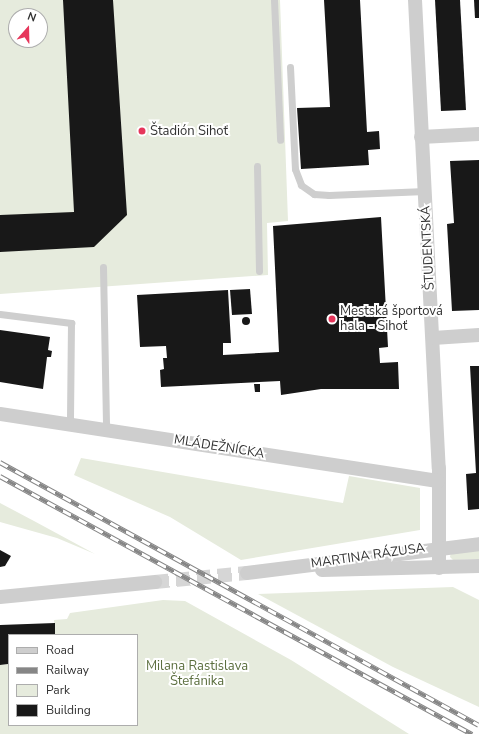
<!DOCTYPE html>
<html>
<head>
<meta charset="utf-8">
<style>
	body { margin:0 }
	#map { position:relative; width:479px; height:734px; overflow:hidden; background:#fff; font-family:"Nunito Sans",sans-serif }
	div>[style] { position:absolute }
	.green>* { inset:0; background:#e6ebdd }
	.building>* { inset:0; background:#181818 }
	.round { border-radius:50% }
	.street-tunnel>* { height:14px; margin-top:-7px; transform-origin:0; background:repeating-linear-gradient(90deg,#d6d6d6 0 14px,transparent 0 21px) }
	.lane>* { height:7px; margin:-3.5px; padding:0 3.5px; transform-origin:3.5px; border-radius:3.5px; background:#cecece }
	.street>* { height:14px; margin:-7px; padding:0 7px; transform-origin:7px; border-radius:7px; background:#cecece }
	.rail>* { height:4.5px; margin-top:-2.25px; transform-origin:0; background:repeating-linear-gradient(90deg,#fff 0 9px,#868686 0 18px); box-sizing:border-box; border-block:1px solid #868686 }
	.dots>* { width:11px; height:11px; translate:-50% -50%; box-sizing:border-box; border:2px solid #fff; border-radius:50% }
	span { translate:-50% -50%; white-space:nowrap; text-align:center; line-height:1.15; -webkit-text-stroke:4px #fff; paint-order:stroke }
	.poi-label { font-size:13px; color:#313131 }
	.left { translate:0 -50%; text-align:left }
	.street-label { font-size:13px; color:#313131 }
	.park-label { font-size:13px; color:#5b6e3e }
	.legend { position:absolute; left:8px; top:634px; width:130px; height:92px; box-sizing:border-box; background:#fff; border:1px solid #adadad; margin:0; padding:5px 7px; list-style:none; font-size:12px; color:#313131 }
	.legend li { display:flex; align-items:center; gap:8px; height:20px }
	.legend b { width:20px; border:1px solid #adadad }
	.north { position:absolute; left:8px; top:8px; width:40px; height:40px; box-sizing:border-box; background:#fff; border:1px solid #adadad; border-radius:50%; rotate:20deg; font-size:11px; font-weight:700; line-height:16px; text-align:center; color:#313131 }
	.north::after { content:''; display:block; margin:auto; width:14px; height:18px; background:#e6365b; clip-path:polygon(50% 0,100% 100%,50% 72%,0 100%) }
</style>
</head>
<body>
<div id="map">
	<div class="green">
		<i style="clip-path:polygon(evenodd,0 0,280px 0,288px 221px,267px 223px,268px 275px,0 294px,0 0,16px 16px,40px 16px,40px 40px,16px 40px,16px 16px)"></i>
		<i style="clip-path:polygon(81px 458px,343px 503px,349px 476px,420px 488px,420px 530px,241px 560px,170px 517px,74px 475px)"></i>
		<i style="clip-path:polygon(0 503px,34px 521px,95px 554px,57px 538px,0 522px)"></i>
		<i style="clip-path:polygon(479px 550px,479px 559px,453px 560px,450px 557px,451px 552px)"></i>
		<i style="clip-path:polygon(453px 587px,479px 600px,479px 707px,393px 667px,258px 594px)"></i>
		<i style="clip-path:polygon(163px 600px,185px 601px,291px 660px,409px 734px,0 734px,0 665px,8px 664px,9px 649px,9px 725px,137px 725px,137px 635px,55px 635px,54px 620px,67px 619px,70px 613px)"></i>
	</div>
	<div class="building">
		<i style="clip-path:polygon(63px 0,113px 0,127px 215px,94px 247px,0 252px,0 215px,74px 212px)"></i>
		<i style="clip-path:polygon(324px 0,360px 0,367px 132px,379px 131px,380px 149px,368px 150px,369px 165px,301px 169px,297px 108px,330px 107px)"></i>
		<i style="clip-path:polygon(435px 0,460px 0,466px 110px,441px 111px)"></i>
		<i style="clip-path:polygon(474px 0,479px 0,479px 18px,475px 18px)"></i>
		<i style="clip-path:polygon(479px 160px,479px 310px,452px 311px,447px 224px,454px 223px,450px 161px)"></i>
		<i style="clip-path:polygon(381px 217px,388px 347px,379px 348px,380px 363px,398px 362px,399px 389px,321px 389px,281px 395px,280px 381px,161px 387px,160px 370px,164px 369px,163px 358px,167px 358px,166px 346px,140px 347px,137px 295px,228px 290px,231px 343px,223px 343px,223px 355px,279px 352px,273px 226px)"></i>
		<i style="clip-path:polygon(250px 289px,252px 314px,232px 315px,230px 290px)"></i>
		<i class="round" style="left:242px;top:317px;width:8px;height:8px"></i>
		<i style="clip-path:polygon(0 330px,50px 337px,48px 350px,52px 351px,51px 357px,47px 357px,43px 389px,0 382px)"></i>
		<i style="clip-path:polygon(470px 366px,479px 366px,479px 509px,468px 510px,466px 474px,476px 473px)"></i>
		<i style="clip-path:polygon(254px 384px,260px 384px,260px 392px,255px 392px)"></i>
		<i style="clip-path:polygon(0 550px,11px 556px,5px 566px,0 567px)"></i>
		<i style="clip-path:polygon(55px 623px,55px 635px,9px 635px,8px 664px,0 665px,0 625px)"></i>
	</div>
	<div class="street-tunnel">
		<i style="left:155px;top:582px;width:92px;rotate:-5.6deg"></i>
	</div>
	<div class="lane">
		<i style="left:274px;top:0;width:140px;rotate:87.5deg"></i>
		<i style="left:290px;top:67px;width:102px;rotate:87.2deg"></i>
		<i style="left:295px;top:169px;width:17px;rotate:69deg"></i>
		<i style="left:301px;top:185px;width:16px;rotate:35deg"></i>
		<i style="left:314px;top:194px;width:15px;rotate:4deg"></i>
		<i style="left:329px;top:195px;width:96px;rotate:-2.4deg"></i>
		<i style="left:257px;top:166px;width:105px;rotate:88.9deg"></i>
		<i style="left:103px;top:267px;width:163px;rotate:88.9deg"></i>
		<i style="left:0;top:314px;width:72px;rotate:7.2deg"></i>
		<i style="left:71px;top:323px;width:102px;rotate:90.6deg"></i>
	</div>
	<div class="street">
		<i style="left:415px;top:0;width:469px;rotate:87.1deg"></i>
		<i style="left:439px;top:468px;width:100px;rotate:90deg"></i>
		<i style="left:421px;top:137px;width:58px;rotate:-3deg"></i>
		<i style="left:433px;top:338px;width:46px;rotate:-3.7deg"></i>
		<i style="left:0;top:414px;width:443px;rotate:8.7deg"></i>
		<i style="left:322px;top:570px;width:157px;rotate:-1.5deg"></i>
		<i style="left:247px;top:573px;width:234px;rotate:-7.1deg"></i>
		<i style="left:0;top:597px;width:156px;rotate:-5.5deg"></i>
	</div>
	<div class="rail">
		<i style="left:0;top:462px;width:546px;rotate:28.77deg"></i>
		<i style="left:0;top:476px;width:538px;rotate:28.66deg"></i>
	</div>
	<div class="dots">
		<i style="left:142px;top:131px;background:#e6365b"></i>
		<i style="left:332px;top:319px;background:#e6365b"></i>
	</div>
	<div class="poi-label">
		<span class="left" style="left:150px;top:131px">Štadión Sihoť</span>
		<span class="left" style="left:340px;top:319px">Mestská športová<br>hala - Sihoť</span>
	</div>
	<div class="street-label">
		<span style="left:428px;top:248px;rotate:-93deg">ŠTUDENTSKÁ</span>
		<span style="left:219px;top:447px;rotate:9deg">MLÁDEŽNÍCKA</span>
		<span style="left:368px;top:556px;rotate:-8deg">MARTINA RÁZUSA</span>
	</div>
	<div class="park-label">
		<span style="left:197px;top:674px">Milana Rastislava<br>Štefánika</span>
	</div>
	<ul class="legend">
	<li><b style="height:5px;background:#cecece"></b>Road</li>
	<li><b style="height:5px;background:#868686"></b>Railway</li>
	<li><b style="height:11px;background:#e6ebdd"></b>Park</li>
	<li><b style="height:11px;background:#181818"></b>Building</li>
	</ul>
	<div class="north">N</div>
</div>
</body>
</html>
